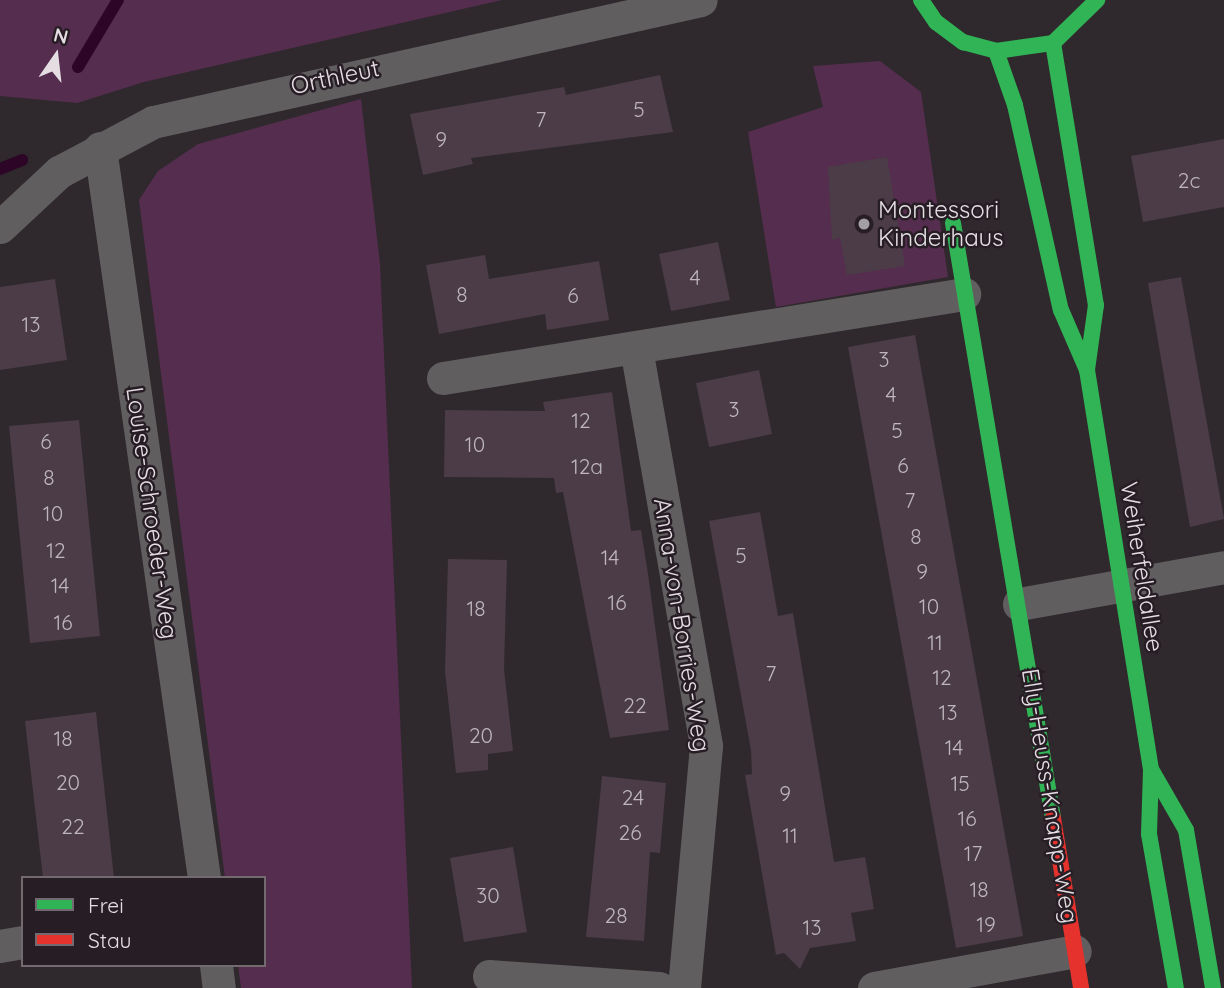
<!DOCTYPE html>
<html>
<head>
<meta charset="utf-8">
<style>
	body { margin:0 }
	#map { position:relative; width:1224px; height:988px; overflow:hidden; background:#2f292d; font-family:Quicksand,sans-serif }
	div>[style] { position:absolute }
	.green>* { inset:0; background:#552d4e }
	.stream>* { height:12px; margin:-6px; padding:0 6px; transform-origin:6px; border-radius:6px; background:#2c0527 }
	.building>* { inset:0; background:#4b3c47 }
	.street>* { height:33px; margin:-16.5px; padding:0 16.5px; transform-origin:16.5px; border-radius:16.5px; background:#615e60 }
	.fast>* { height:16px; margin:-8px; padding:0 8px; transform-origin:8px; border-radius:8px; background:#30b455 }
	.jam>* { height:16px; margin:-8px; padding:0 8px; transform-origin:8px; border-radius:8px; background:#e5322d }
	.dots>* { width:19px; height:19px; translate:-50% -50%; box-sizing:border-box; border:4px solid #271d24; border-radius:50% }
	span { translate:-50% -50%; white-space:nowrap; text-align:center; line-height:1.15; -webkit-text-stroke:5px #271d24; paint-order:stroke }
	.number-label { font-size:21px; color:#beb6bc }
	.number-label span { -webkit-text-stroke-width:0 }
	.street-label { font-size:24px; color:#e4dee3 }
	.poi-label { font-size:24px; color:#e4dee3 }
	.left { translate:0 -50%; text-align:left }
	.legend { position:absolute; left:21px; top:876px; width:245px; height:91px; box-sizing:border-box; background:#271d24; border:2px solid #736a70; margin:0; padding:9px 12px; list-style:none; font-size:21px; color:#e4dee3 }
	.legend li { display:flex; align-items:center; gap:14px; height:35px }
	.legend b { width:35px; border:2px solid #736a70 }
	.north { position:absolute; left:21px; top:21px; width:70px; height:70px; -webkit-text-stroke:5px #271d24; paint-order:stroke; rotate:14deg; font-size:19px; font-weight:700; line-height:28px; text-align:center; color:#e4dee3 }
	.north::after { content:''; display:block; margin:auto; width:24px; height:32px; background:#e4dee3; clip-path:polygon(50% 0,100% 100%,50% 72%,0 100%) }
</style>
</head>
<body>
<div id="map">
	<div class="green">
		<i style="clip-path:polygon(0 0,502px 0,144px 82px,77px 103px,0 96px)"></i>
		<i style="clip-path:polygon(880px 61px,921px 92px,948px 277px,776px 307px,748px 132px,823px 107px,813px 66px)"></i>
		<i style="clip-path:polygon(361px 99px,380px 264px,412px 988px,241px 988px,238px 965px,264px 965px,264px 878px,225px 878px,139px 200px,158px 171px,198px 144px)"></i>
	</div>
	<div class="stream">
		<i style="left:78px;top:67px;width:78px;rotate:-59.2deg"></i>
		<i style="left:0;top:169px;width:24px;rotate:-22deg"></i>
	</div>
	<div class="building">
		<i style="clip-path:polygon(660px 75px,673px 132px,471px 158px,473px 164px,423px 175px,410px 114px,564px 87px,566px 95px)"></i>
		<i style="clip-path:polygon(1224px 139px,1224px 207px,1143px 222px,1131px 156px)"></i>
		<i style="clip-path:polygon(887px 157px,905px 266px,847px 275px,840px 238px,832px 240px,828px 167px)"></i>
		<i style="clip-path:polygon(718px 242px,730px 300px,671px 311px,659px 254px)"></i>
		<i style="clip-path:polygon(485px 255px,489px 279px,599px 261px,609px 320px,547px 330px,545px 314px,439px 334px,426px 265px)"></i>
		<i style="clip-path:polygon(1181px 277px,1224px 519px,1190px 527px,1148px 283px)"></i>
		<i style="clip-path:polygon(55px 279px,67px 360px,0 370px,0 287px)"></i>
		<i style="clip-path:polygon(915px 335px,1023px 936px,956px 948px,848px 347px)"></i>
		<i style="clip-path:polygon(759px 370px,772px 434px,709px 447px,696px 383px)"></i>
		<i style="clip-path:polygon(612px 392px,631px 531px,641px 530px,648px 574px,669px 730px,610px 738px,563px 492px,556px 493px,554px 478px,444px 477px,445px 410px,545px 411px,543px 402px)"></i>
		<i style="clip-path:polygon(79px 420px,100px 636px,30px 643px,9px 426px)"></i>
		<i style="clip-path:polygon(760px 512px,778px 616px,793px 613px,834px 862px,865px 857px,874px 909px,851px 913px,856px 941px,810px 948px,800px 969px,784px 953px,776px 955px,745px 775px,752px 774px,751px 750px,709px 521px)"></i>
		<i style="clip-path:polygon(448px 559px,507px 560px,504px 669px,513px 751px,488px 754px,488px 770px,456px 773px,445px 671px)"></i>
		<i style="clip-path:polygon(96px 712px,114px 878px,43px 878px,25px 721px)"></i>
		<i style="clip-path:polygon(602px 776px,666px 783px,660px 853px,650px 852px,644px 941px,586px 937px)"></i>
		<i style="clip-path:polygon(513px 847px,527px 932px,464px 942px,450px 858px)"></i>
	</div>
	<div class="street">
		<i style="left:100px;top:148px;width:737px;rotate:81.89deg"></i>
		<i style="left:0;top:227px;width:81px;rotate:-43deg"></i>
		<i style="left:59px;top:172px;width:106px;rotate:-28deg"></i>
		<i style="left:153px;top:122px;width:561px;rotate:-12.55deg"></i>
		<i style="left:636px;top:348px;width:404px;rotate:80deg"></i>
		<i style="left:706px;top:746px;width:243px;rotate:95.2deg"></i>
		<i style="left:443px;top:378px;width:528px;rotate:-9.16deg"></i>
		<i style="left:1019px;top:604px;width:208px;rotate:-10.2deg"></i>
		<i style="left:0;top:946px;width:23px;rotate:-10deg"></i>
		<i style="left:216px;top:965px;width:23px;rotate:83deg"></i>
		<i style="left:489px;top:976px;width:170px;rotate:4deg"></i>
		<i style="left:874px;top:988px;width:204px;rotate:-10.4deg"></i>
	</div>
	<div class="fast">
		<i style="left:921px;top:0;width:27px;rotate:56deg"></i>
		<i style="left:936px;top:22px;width:34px;rotate:37deg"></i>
		<i style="left:963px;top:42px;width:34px;rotate:15deg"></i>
		<i style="left:996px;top:51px;width:58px;rotate:-8deg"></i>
		<i style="left:1053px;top:43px;width:62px;rotate:-44.3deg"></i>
		<i style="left:1053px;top:43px;width:266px;rotate:80.7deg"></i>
		<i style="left:1096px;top:305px;width:66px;rotate:97.9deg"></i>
		<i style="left:996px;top:51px;width:57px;rotate:70.6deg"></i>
		<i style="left:1015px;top:105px;width:210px;rotate:77.4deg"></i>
		<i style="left:1061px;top:310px;width:65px;rotate:66.6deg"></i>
		<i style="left:1087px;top:370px;width:405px;rotate:80.9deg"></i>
		<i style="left:1151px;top:770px;width:64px;rotate:91.8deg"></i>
		<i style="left:1149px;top:834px;width:156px;rotate:80.1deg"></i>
		<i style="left:953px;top:223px;width:603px;rotate:80.46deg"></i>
		<i style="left:1152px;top:771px;width:68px;rotate:60deg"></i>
		<i style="left:1186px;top:830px;width:160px;rotate:80.3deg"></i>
	</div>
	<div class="jam">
		<i style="left:1053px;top:818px;width:172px;rotate:80.6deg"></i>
	</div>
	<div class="dots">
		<i style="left:864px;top:224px;background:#a59fa3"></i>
	</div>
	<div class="number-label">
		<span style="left:639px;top:109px">5</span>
		<span style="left:541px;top:119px">7</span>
		<span style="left:441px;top:139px">9</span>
		<span style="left:1189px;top:180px">2c</span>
		<span style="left:695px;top:277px">4</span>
		<span style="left:462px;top:294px">8</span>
		<span style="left:573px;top:295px">6</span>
		<span style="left:31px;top:324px">13</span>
		<span style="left:884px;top:359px">3</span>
		<span style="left:891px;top:394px">4</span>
		<span style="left:734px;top:409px">3</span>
		<span style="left:581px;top:420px">12</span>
		<span style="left:897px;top:430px">5</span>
		<span style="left:46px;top:441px">6</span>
		<span style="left:475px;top:444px">10</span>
		<span style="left:903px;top:465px">6</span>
		<span style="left:587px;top:466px">12a</span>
		<span style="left:49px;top:477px">8</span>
		<span style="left:910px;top:500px">7</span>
		<span style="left:53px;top:513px">10</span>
		<span style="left:916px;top:536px">8</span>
		<span style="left:56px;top:550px">12</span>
		<span style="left:741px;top:555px">5</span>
		<span style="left:610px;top:557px">14</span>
		<span style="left:922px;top:571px">9</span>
		<span style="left:60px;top:585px">14</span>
		<span style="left:617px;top:602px">16</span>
		<span style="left:929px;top:606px">10</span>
		<span style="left:476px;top:608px">18</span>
		<span style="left:63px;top:622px">16</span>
		<span style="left:935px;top:642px">11</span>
		<span style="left:771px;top:673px">7</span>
		<span style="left:942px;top:677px">12</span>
		<span style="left:635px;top:705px">22</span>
		<span style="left:948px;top:712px">13</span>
		<span style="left:481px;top:735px">20</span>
		<span style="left:63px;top:738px">18</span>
		<span style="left:954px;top:747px">14</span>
		<span style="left:68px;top:782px">20</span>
		<span style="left:960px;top:783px">15</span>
		<span style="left:785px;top:793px">9</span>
		<span style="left:633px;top:797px">24</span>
		<span style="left:967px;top:818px">16</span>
		<span style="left:73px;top:826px">22</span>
		<span style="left:630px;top:832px">26</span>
		<span style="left:790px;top:835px">11</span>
		<span style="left:973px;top:853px">17</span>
		<span style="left:979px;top:889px">18</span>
		<span style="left:488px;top:895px">30</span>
		<span style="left:616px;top:915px">28</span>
		<span style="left:986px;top:924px">19</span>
		<span style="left:812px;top:927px">13</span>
	</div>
	<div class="street-label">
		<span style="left:335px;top:77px;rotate:-12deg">Orthleut</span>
		<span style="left:152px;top:513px;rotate:82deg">Louise-Schroeder-Weg</span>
		<span style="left:1142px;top:567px;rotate:81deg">Weiherfeldallee</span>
		<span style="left:682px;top:625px;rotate:81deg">Anna-von-Borries-Weg</span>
		<span style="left:1050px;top:796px;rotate:81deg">Elly-Heuss-Knapp-Weg</span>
	</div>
	<div class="poi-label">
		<span class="left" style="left:878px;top:224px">Montessori<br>Kinderhaus</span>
	</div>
	<ul class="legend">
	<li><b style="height:9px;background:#30b455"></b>Frei</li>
	<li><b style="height:9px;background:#e5322d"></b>Stau</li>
	</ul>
	<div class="north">N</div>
</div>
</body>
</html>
